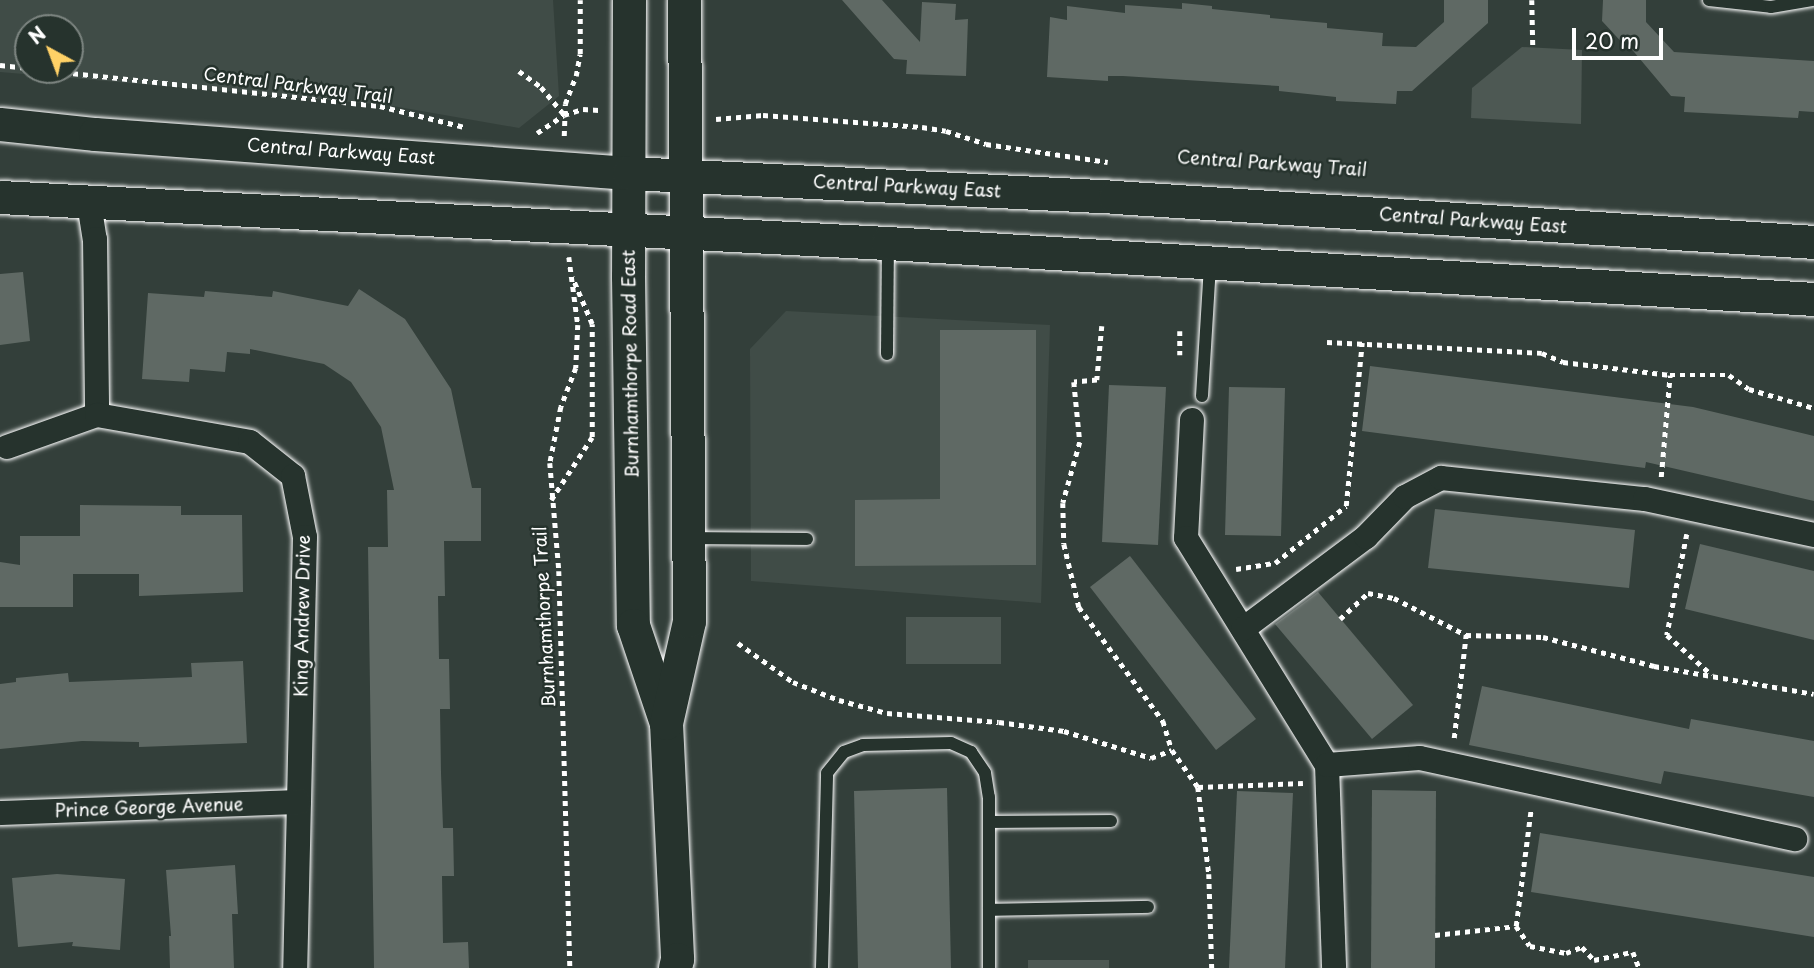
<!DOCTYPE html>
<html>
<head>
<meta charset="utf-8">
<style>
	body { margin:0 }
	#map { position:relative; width:1814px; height:968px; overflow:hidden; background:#333f3a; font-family:"Playpen Sans",sans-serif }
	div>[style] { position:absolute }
	.built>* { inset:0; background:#404c47 }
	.green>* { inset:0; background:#4d5853 }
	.building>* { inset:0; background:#5f6964 }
	.path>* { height:4.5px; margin-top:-2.25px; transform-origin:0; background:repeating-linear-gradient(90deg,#fff 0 5px,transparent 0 10px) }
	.roads { filter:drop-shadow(0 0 2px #fff) drop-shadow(0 0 2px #fff) }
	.lane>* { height:12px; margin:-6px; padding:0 6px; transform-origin:6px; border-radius:6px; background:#26332d }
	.street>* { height:24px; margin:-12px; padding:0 12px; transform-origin:12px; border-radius:12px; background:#26332d }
	.secondary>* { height:33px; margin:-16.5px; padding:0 16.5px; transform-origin:16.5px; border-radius:16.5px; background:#26332d }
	span { translate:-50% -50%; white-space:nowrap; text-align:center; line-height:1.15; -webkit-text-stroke:5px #26332d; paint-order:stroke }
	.street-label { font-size:18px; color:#fff }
	.north { position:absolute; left:14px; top:14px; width:70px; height:70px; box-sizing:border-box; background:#26332d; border:2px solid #7d8581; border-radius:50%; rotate:319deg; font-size:19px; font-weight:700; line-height:28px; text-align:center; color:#fff }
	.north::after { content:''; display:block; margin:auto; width:24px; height:32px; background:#ffd166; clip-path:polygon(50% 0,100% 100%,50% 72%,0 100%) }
	.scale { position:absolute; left:1572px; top:28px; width:91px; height:32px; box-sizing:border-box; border:4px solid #fff; border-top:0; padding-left:9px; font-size:21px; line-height:24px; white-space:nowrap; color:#fff; -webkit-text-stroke:5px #26332d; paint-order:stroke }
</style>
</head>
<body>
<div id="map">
	<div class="built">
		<i style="clip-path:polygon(evenodd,0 0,553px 0,559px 96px,519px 128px,387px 105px,0 72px,0 0,70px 28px,70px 70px,28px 70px,28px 28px,70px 28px)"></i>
		<i style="clip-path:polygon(786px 311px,1050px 325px,1041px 603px,751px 581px,750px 349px)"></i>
	</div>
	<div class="green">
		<i style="clip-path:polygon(1522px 47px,1582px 50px,1581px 124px,1471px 118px,1472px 88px)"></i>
		<i style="clip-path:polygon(906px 617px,1001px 617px,1001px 664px,906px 664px)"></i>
		<i style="clip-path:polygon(1028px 960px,1109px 960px,1109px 968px,1028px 968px)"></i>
	</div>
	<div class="building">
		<i style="clip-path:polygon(842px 0,882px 0,920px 42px,922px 2px,956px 4px,955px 20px,968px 19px,966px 76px,906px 74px,907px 60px,894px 59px)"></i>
		<i style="clip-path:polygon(1444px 0,1488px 0,1488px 23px,1412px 91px,1397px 91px,1396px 104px,1336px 101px,1336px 97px,1279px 91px,1279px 86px,1123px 76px,1108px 76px,1108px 81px,1047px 77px,1050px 17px,1067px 20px,1067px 6px,1125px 13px,1125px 5px,1182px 9px,1182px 3px,1212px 6px,1212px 9px,1270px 15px,1270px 18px,1327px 23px,1327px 28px,1383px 33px,1382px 46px,1416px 47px,1444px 22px)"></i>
		<i style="clip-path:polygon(1603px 0,1646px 0,1646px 22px,1674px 52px,1814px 61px,1814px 112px,1799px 111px,1798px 118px,1684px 112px,1685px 97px,1671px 96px,1629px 46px,1627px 48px,1602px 21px)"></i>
		<i style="clip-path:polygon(23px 272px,30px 341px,0 345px,0 274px)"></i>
		<i style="clip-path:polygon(359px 289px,405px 319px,451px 389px,472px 488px,481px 488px,481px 541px,444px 541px,445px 596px,438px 596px,439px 659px,449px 659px,450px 709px,440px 709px,441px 773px,443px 828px,453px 828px,454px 876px,442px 876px,443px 943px,468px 942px,469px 968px,374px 968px,368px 547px,388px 547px,387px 490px,394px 490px,381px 427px,351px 382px,324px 364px,250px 349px,250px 354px,227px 352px,225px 372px,190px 369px,189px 382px,142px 379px,148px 293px,204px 297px,205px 291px,272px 297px,273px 291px,348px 306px)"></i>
		<i style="clip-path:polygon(940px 330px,1036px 330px,1036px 565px,855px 566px,855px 500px,940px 499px)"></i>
		<i style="clip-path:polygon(1370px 366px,1693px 407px,1814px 436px,1814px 501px,1646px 462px,1645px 468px,1362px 431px)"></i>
		<i style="clip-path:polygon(1109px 385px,1166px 387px,1158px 545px,1102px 542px)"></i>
		<i style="clip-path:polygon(1229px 387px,1285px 388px,1281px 536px,1225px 535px)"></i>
		<i style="clip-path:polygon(80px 505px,181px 506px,181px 515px,242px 515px,243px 592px,139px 596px,139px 574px,73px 574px,73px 607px,0 607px,0 562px,20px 565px,20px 536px,80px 536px)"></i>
		<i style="clip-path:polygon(1435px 509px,1635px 530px,1629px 588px,1428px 568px)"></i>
		<i style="clip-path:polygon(1700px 544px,1814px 571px,1814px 640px,1685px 609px)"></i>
		<i style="clip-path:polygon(1130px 556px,1256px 719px,1216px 750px,1090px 587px)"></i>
		<i style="clip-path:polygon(1318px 592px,1413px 705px,1372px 739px,1275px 624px)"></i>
		<i style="clip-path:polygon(243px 661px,247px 743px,139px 747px,139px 742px,82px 741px,0 749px,0 684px,16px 682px,16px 678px,68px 673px,69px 682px,192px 677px,191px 663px)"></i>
		<i style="clip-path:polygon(1482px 686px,1689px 729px,1691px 719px,1814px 741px,1814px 797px,1664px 771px,1661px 784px,1469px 745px)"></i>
		<i style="clip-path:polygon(947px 788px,951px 968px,858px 968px,854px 791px)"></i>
		<i style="clip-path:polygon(1372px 790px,1436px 791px,1435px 968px,1371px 968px)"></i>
		<i style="clip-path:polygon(1237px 791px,1293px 793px,1285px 968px,1229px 968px)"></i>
		<i style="clip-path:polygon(1540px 833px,1814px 877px,1814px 937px,1531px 892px)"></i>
		<i style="clip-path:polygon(235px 865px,238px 914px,232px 914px,234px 968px,170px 968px,169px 936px,171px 936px,166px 870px)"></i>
		<i style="clip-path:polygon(57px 874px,125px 879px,120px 950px,72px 946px,73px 942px,18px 947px,12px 878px)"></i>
	</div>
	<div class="path">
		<i style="left:1532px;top:0;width:48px;rotate:88.8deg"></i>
		<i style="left:0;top:65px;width:28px;rotate:6deg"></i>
		<i style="left:43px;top:70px;width:339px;rotate:6.1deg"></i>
		<i style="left:380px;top:106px;width:87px;rotate:14deg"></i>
		<i style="left:519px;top:71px;width:27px;rotate:36deg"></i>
		<i style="left:541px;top:87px;width:35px;rotate:50deg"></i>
		<i style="left:716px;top:119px;width:47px;rotate:-4.9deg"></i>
		<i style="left:763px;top:115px;width:159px;rotate:4.3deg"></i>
		<i style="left:922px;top:127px;width:24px;rotate:9deg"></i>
		<i style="left:946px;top:131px;width:42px;rotate:18deg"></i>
		<i style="left:986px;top:144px;width:123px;rotate:8.4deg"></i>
		<i style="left:537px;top:133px;width:32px;rotate:-34deg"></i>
		<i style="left:564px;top:115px;width:20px;rotate:-18deg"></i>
		<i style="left:583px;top:109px;width:16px;rotate:4deg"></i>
		<i style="left:564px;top:136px;width:32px;rotate:-88deg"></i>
		<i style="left:565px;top:104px;width:30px;rotate:-69deg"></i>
		<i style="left:576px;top:76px;width:22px;rotate:-80deg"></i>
		<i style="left:580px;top:54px;width:54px;rotate:-90deg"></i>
		<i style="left:569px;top:257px;width:69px;rotate:82.5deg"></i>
		<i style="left:578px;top:325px;width:43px;rotate:92.7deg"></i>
		<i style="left:576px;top:368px;width:42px;rotate:111deg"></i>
		<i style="left:561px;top:407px;width:57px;rotate:101.1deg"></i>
		<i style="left:550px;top:463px;width:108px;rotate:85.2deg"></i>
		<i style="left:559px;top:571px;width:397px;rotate:88.4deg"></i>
		<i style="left:1102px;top:326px;width:54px;rotate:95.3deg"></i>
		<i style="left:1097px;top:380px;width:23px;rotate:175deg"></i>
		<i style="left:1074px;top:382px;width:60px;rotate:84.3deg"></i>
		<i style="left:1080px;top:442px;width:63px;rotate:105.6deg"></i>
		<i style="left:1063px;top:503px;width:41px;rotate:88.6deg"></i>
		<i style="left:1064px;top:544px;width:65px;rotate:76.6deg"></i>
		<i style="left:1079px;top:607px;width:142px;rotate:53.6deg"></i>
		<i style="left:1163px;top:721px;width:30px;rotate:73deg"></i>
		<i style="left:1172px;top:750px;width:45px;rotate:54.9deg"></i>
		<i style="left:1198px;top:787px;width:88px;rotate:82.8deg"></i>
		<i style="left:1209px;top:874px;width:94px;rotate:88.2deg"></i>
		<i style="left:1180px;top:331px;width:24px;rotate:90deg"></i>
		<i style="left:1327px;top:342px;width:215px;rotate:2.9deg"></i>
		<i style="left:1542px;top:353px;width:23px;rotate:23deg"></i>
		<i style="left:1563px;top:362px;width:108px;rotate:6.9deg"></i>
		<i style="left:1670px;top:375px;width:59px"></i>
		<i style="left:1729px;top:375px;width:24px;rotate:35deg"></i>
		<i style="left:1749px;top:389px;width:68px;rotate:16.3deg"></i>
		<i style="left:1661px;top:477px;width:102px;rotate:-85deg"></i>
		<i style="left:551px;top:500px;width:75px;rotate:-56.9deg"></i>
		<i style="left:592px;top:437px;width:113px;rotate:-90deg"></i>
		<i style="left:592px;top:324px;width:51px;rotate:-113.1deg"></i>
		<i style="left:1687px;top:534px;width:103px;rotate:101.2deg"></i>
		<i style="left:1667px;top:635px;width:60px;rotate:41.6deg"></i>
		<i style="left:1236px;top:569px;width:39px;rotate:-9deg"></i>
		<i style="left:1275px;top:563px;width:91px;rotate:-38.8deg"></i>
		<i style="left:1346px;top:506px;width:164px;rotate:-84.4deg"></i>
		<i style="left:1340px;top:619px;width:38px;rotate:-43deg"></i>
		<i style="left:1368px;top:593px;width:26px;rotate:11deg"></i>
		<i style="left:1394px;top:598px;width:81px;rotate:27.2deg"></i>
		<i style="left:1466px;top:635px;width:77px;rotate:1.5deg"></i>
		<i style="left:1543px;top:637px;width:115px;rotate:14.6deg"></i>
		<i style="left:1654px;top:666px;width:162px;rotate:9.9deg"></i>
		<i style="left:738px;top:643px;width:67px;rotate:35.3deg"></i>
		<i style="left:793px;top:682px;width:49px;rotate:21.4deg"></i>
		<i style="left:839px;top:700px;width:50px;rotate:15.2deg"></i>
		<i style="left:887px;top:713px;width:112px;rotate:4.6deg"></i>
		<i style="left:999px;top:722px;width:66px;rotate:7.9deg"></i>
		<i style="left:1064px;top:731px;width:91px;rotate:17.2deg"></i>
		<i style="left:1151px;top:758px;width:22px;rotate:-21deg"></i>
		<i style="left:1454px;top:738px;width:104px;rotate:-83.4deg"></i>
		<i style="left:1198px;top:787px;width:105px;rotate:-2.2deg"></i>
		<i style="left:1516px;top:926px;width:118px;rotate:-82.7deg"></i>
		<i style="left:1435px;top:935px;width:81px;rotate:-6.3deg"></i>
		<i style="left:1516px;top:926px;width:24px;rotate:55deg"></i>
		<i style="left:1530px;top:946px;width:37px;rotate:11deg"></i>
		<i style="left:1566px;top:953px;width:17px;rotate:-21deg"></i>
		<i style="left:1582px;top:947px;width:18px;rotate:47deg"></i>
		<i style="left:1594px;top:960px;width:40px;rotate:-12deg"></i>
		<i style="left:1633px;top:952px;width:17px;rotate:69deg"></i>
	</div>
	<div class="roads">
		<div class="lane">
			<i style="left:1709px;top:0;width:62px;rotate:6.4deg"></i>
			<i style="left:1771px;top:7px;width:43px;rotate:-9.5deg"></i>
			<i style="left:887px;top:354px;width:110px;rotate:-89.5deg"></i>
			<i style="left:1202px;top:396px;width:132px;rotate:-86.5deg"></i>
			<i style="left:689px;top:538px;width:118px;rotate:0.5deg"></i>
			<i style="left:992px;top:822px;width:119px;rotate:-0.5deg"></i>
			<i style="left:989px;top:910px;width:159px;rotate:-1.1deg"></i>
			<i style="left:822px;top:968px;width:195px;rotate:-88.5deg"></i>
			<i style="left:827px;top:773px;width:27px;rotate:-51deg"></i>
			<i style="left:844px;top:752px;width:20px;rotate:-20deg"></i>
			<i style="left:863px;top:745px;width:88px;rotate:-1.3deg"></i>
			<i style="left:951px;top:743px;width:22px;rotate:24deg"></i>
			<i style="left:971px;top:752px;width:25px;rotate:56deg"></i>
			<i style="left:985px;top:773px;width:24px;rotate:81deg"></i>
			<i style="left:989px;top:797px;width:171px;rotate:90deg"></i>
		</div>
		<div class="street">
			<i style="left:89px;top:203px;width:36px;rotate:81deg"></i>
			<i style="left:95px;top:239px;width:176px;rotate:89.3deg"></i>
			<i style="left:1192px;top:420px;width:118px;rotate:92.9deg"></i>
			<i style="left:1186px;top:538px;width:267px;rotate:58.2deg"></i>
			<i style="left:1327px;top:765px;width:203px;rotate:88deg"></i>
			<i style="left:7px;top:447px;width:96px;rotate:-19.6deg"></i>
			<i style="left:97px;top:415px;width:155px;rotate:10deg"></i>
			<i style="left:250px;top:442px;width:55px;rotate:38.3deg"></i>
			<i style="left:293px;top:476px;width:62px;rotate:78.9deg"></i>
			<i style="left:305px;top:537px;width:431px;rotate:91.3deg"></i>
			<i style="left:1243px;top:629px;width:154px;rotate:-36.8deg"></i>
			<i style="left:1366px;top:537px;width:56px;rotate:-45.7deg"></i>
			<i style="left:1405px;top:497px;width:41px;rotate:-27.8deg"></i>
			<i style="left:1441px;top:478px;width:205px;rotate:5.9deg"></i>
			<i style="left:1645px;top:499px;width:173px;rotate:12deg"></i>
			<i style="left:1327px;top:765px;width:93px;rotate:-4.3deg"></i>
			<i style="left:1420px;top:758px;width:384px;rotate:12.2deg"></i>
			<i style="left:0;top:813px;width:299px;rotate:-2.1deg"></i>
		</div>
		<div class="secondary">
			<i style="left:629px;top:0;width:276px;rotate:90.2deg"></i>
			<i style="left:628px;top:276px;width:349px;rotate:89.2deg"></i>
			<i style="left:633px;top:625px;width:103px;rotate:71.4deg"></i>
			<i style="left:666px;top:723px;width:236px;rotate:87.3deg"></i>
			<i style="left:677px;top:959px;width:9px;rotate:103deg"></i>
			<i style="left:0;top:124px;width:96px;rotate:6deg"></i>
			<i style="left:95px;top:134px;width:535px;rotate:4.18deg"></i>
			<i style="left:629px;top:173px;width:487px;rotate:2.8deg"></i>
			<i style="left:1115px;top:197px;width:700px;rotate:3.68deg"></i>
			<i style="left:0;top:197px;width:889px;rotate:2.97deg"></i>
			<i style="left:888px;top:243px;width:928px;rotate:3.46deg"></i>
			<i style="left:666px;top:723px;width:105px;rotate:-77.3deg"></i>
			<i style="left:689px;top:621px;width:621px;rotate:-90.46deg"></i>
		</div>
	</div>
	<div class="street-label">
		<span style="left:298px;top:85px;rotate:7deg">Central Parkway Trail</span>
		<span style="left:341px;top:151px;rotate:4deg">Central Parkway East</span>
		<span style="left:1272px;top:163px;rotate:4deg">Central Parkway Trail</span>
		<span style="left:907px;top:186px;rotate:3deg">Central Parkway East</span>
		<span style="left:1473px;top:220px;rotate:4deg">Central Parkway East</span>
		<span style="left:630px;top:364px;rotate:-91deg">Burnhamthorpe Road East</span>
		<span style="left:302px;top:616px;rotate:-89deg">King Andrew Drive</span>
		<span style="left:544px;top:617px;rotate:-93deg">Burnhamthorpe Trail</span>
		<span style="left:149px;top:807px;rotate:-2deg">Prince George Avenue</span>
	</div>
	<div class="north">N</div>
	<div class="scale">20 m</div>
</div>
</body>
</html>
